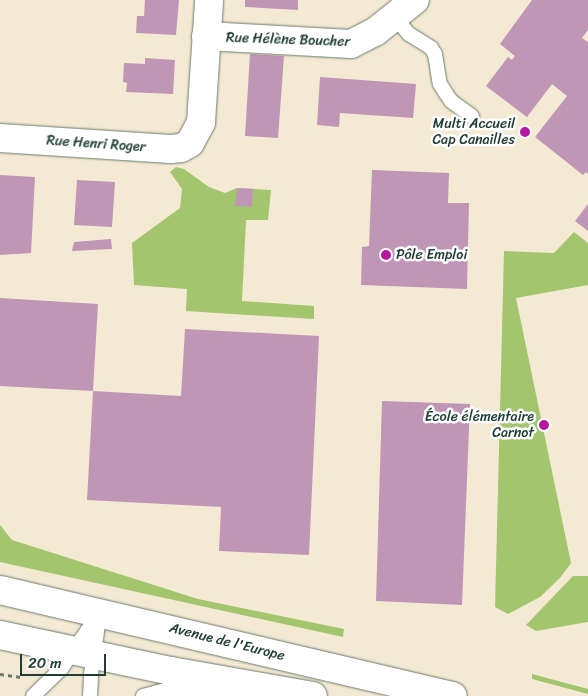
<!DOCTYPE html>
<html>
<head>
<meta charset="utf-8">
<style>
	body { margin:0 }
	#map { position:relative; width:588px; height:696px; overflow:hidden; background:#f4ead4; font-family:Sriracha,sans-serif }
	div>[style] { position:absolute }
	.green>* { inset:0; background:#a3c56e }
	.building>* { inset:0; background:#c096b6 }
	.path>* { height:3px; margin-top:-1.5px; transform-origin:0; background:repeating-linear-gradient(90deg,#6a7a6c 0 4px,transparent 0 8px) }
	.roads { filter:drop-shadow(0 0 1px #6a7a6c) drop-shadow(0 0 1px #6a7a6c) }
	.lane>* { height:14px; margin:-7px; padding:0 7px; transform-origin:7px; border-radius:7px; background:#fff }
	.street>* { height:28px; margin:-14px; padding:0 14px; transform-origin:14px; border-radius:14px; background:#fff }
	.secondary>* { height:28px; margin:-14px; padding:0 14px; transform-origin:14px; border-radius:14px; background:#fff }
	.dots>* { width:14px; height:14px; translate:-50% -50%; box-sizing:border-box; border:2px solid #fff; border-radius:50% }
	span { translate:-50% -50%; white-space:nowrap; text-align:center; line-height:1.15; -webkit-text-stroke:5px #fff; paint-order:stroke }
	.street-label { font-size:14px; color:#1f3d34 }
	.poi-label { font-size:14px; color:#1f3d34 }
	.right { translate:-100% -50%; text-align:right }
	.left { translate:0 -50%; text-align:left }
	.scale { position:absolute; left:20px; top:654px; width:86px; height:22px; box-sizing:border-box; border:2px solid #1f3d34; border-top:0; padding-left:6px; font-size:15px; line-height:18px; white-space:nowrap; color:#1f3d34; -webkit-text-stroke:4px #fff; paint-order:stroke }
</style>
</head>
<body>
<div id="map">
	<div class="green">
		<div style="clip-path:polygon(176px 167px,184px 169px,209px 187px,225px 193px,237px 188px,271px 190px,268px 220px,246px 220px,242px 301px,314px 306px,314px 319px,186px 311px,187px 289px,134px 285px,132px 243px,180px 208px,182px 189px,170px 172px)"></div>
		<div style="clip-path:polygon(574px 232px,588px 243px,588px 285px,516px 298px,571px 563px,560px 578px,540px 597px,508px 614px,495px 607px,504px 251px,554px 253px)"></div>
		<div style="clip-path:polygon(0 525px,12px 540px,198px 599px,344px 629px,343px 637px,0 562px)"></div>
		<div style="clip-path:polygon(573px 576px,588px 576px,588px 622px,536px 631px,526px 625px)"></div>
		<div style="clip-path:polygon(532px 674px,588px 689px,588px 694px,532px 679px)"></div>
	</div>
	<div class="building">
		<div style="clip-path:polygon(145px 0,179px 0,176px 35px,136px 33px,137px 16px,144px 16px)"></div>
		<div style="clip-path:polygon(245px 0,298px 0,298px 10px,245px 7px)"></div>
		<div style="clip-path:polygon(532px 0,588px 0,588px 30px,582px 38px,588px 42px,588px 174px,586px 172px,583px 175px,535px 137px,567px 96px,552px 84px,527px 117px,486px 86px,508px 57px,512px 60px,515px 56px,500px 44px)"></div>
		<div style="clip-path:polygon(250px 54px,284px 56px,278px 138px,245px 136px)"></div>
		<div style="clip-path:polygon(145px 58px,175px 60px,173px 94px,126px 92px,127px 83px,123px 82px,124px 63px,145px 64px)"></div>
		<div style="clip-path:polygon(320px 77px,416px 84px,413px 118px,340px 113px,339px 127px,317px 125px)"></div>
		<div style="clip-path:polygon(372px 170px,449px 173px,448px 203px,469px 203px,467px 289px,361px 285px,362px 247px,369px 246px)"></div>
		<div style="clip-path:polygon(0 175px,35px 177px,31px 253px,0 255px)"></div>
		<div style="clip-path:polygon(77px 180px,115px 182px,112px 227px,74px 225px)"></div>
		<div style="clip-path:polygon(237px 188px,253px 189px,252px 207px,235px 206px)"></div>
		<div style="clip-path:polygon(588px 204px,588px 231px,575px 221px)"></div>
		<div style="clip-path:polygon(111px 239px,112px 249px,72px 251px,74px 242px)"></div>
		<div style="clip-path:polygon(0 298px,98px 304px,93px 391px,181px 396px,185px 329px,319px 336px,309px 555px,219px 551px,221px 507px,87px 500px,93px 391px,0 386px)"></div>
		<div style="clip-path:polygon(382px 401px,470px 404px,462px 605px,376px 601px)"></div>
	</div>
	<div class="path">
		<div style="left:0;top:674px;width:21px;rotate:8deg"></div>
	</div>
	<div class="roads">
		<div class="lane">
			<div style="left:395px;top:17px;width:22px;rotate:51deg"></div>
			<div style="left:409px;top:34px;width:26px;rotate:32deg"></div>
			<div style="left:431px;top:48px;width:7px;rotate:56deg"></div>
			<div style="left:435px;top:54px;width:30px;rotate:81deg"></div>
			<div style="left:440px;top:84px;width:9px;rotate:58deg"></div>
			<div style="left:445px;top:92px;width:11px;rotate:56deg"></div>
			<div style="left:451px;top:101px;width:26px;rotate:36deg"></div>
			<div style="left:33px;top:696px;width:39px;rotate:-44deg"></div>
			<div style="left:61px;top:669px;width:69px;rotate:-55.6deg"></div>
			<div style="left:90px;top:696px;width:22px;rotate:-87deg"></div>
			<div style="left:91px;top:674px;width:57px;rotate:-81.9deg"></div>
			<div style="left:143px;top:696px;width:23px;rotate:-15deg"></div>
			<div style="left:165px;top:690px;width:61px;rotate:1.9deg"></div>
		</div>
		<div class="street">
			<div style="left:206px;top:36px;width:145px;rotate:3.2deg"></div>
			<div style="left:351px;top:44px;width:27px;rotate:-27deg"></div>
			<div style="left:375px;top:32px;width:51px;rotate:-38.7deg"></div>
			<div style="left:0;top:138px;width:171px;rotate:3.7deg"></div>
			<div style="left:171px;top:149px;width:10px;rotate:-6deg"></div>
			<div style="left:181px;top:148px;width:10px;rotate:-29deg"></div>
			<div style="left:190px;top:143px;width:24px;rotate:-62deg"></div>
			<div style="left:201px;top:122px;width:122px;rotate:-86.2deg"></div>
		</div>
		<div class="secondary">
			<div style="left:0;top:590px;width:465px;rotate:13.2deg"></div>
			<div style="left:0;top:635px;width:175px;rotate:11.9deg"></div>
			<div style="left:171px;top:671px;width:144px;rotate:10deg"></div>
		</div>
	</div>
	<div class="dots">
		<div style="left:525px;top:132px;background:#b5179e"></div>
		<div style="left:386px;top:255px;background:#b5179e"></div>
		<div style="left:544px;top:425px;background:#b5179e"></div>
	</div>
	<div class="street-label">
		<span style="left:288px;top:40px;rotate:2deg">Rue Hélène Boucher</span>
		<span style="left:96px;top:144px;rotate:4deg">Rue Henri Roger</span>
		<span style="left:227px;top:642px;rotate:14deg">Avenue de l'Europe</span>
	</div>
	<div class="poi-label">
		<span class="right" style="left:515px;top:132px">Multi Accueil<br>Cap Canailles</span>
		<span class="left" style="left:396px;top:255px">Pôle Emploi</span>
		<span class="right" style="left:534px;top:425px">École élémentaire<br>Carnot</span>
	</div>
	<div class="scale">20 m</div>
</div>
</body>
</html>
